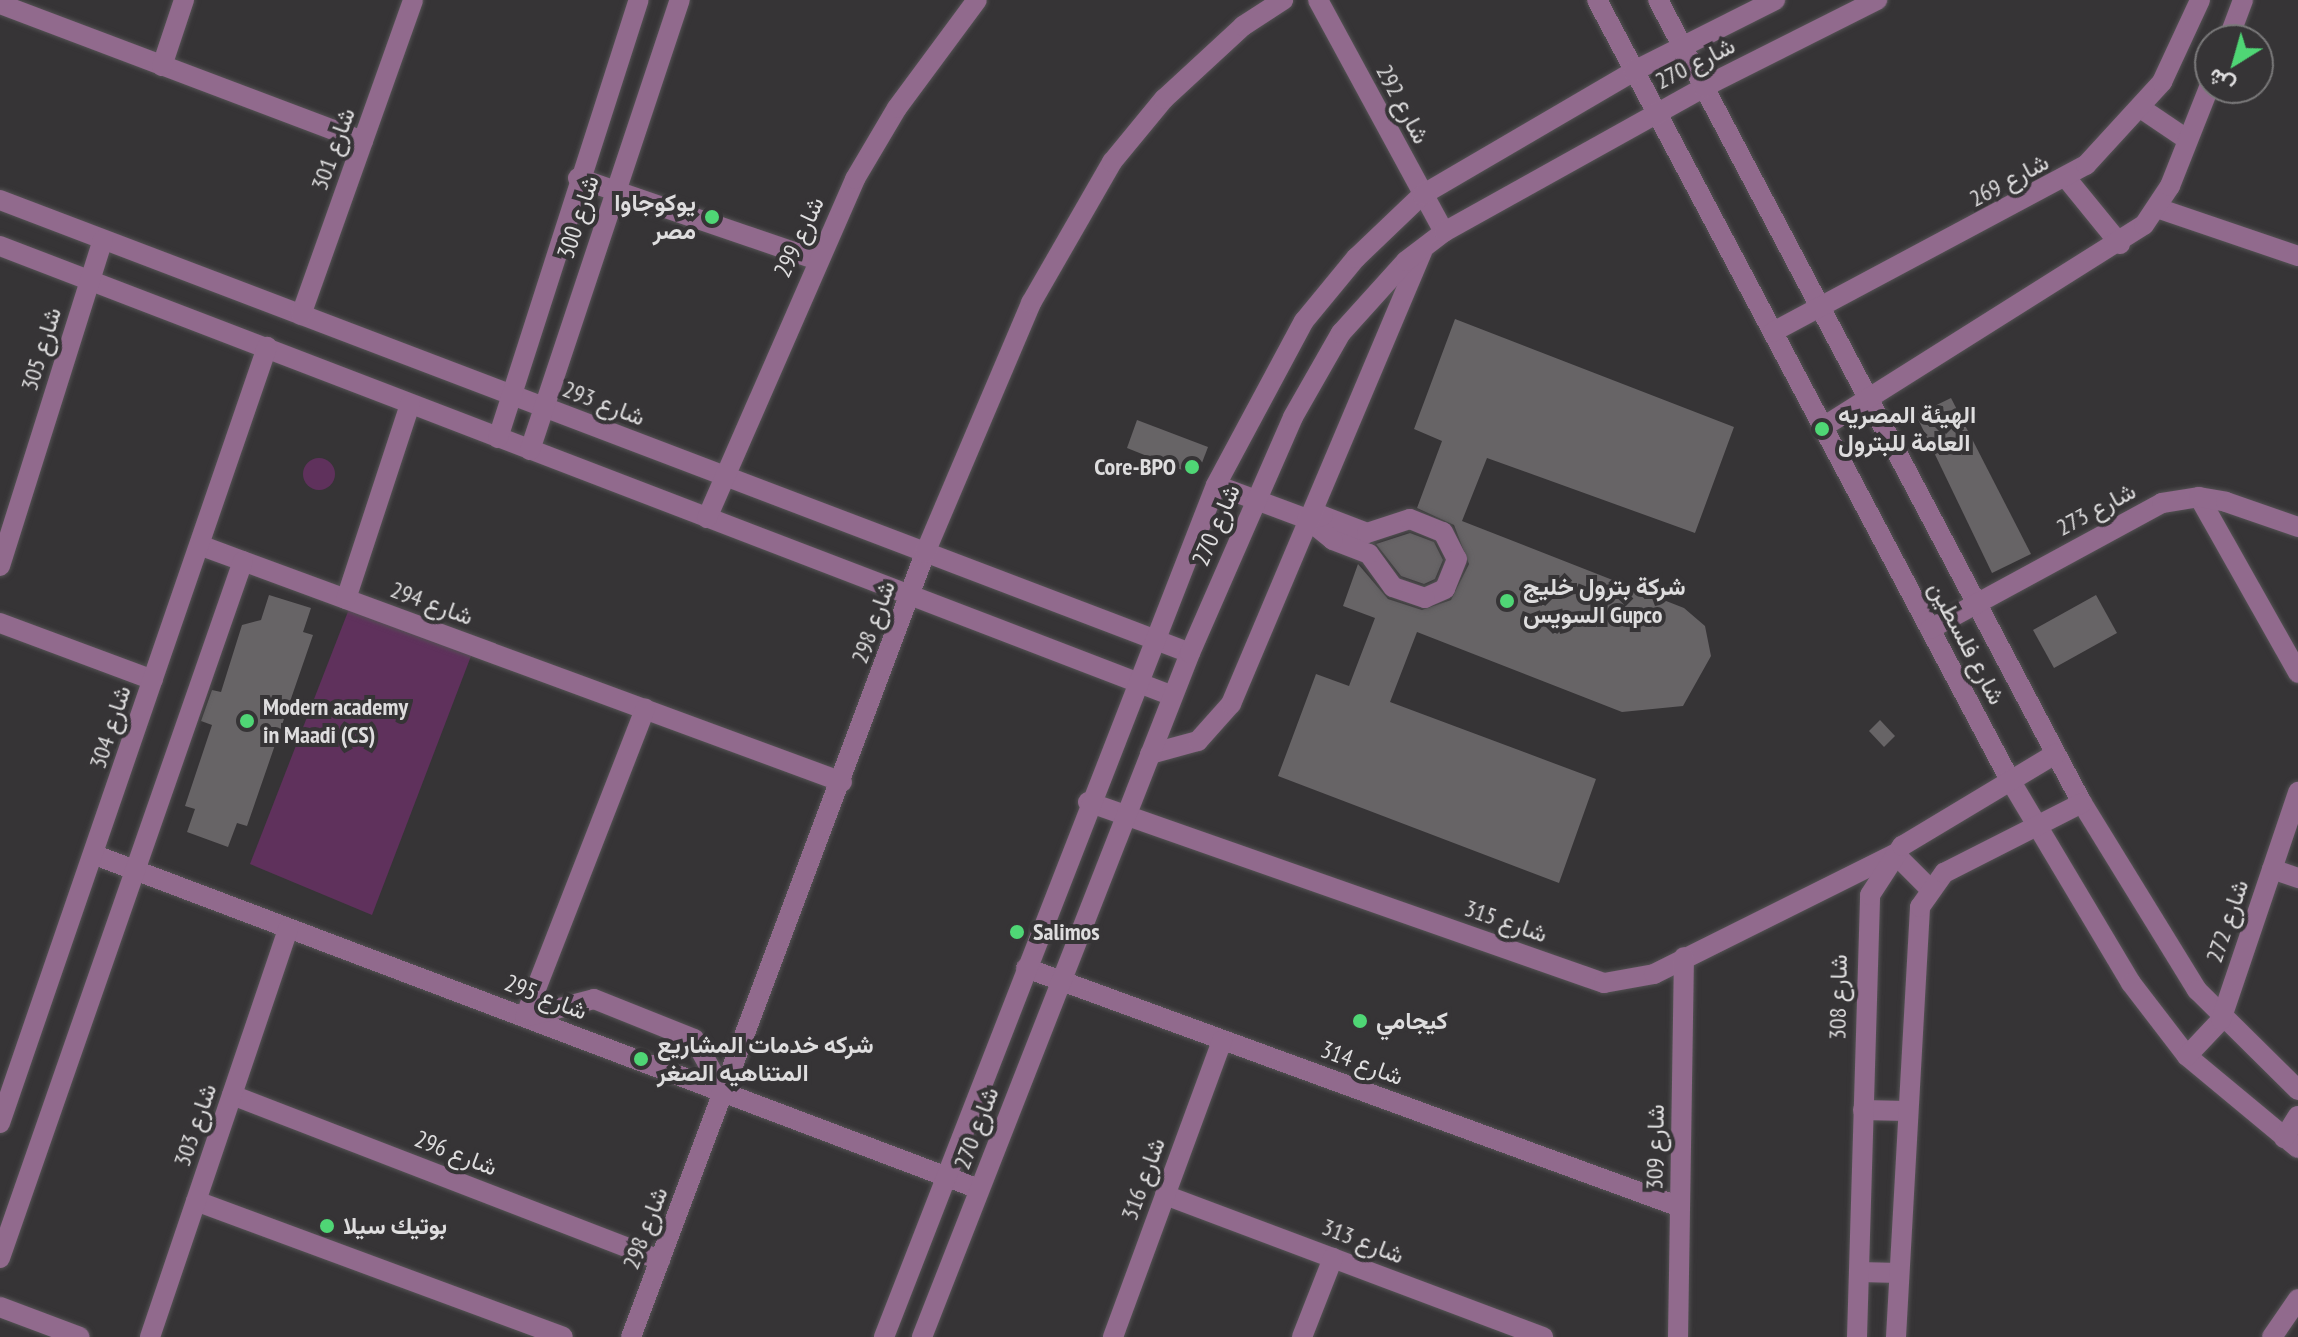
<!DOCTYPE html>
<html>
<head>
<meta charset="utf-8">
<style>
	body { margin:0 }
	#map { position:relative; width:2298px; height:1337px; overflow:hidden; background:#363436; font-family:"PT Sans Narrow",Vazirmatn,sans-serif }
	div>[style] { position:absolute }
	.green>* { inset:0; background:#5f315c }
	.round { border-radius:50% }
	.building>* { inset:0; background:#676466 }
	.roads { filter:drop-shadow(0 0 2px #545254) drop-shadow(0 0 2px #545254) }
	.minor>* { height:20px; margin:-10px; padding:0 10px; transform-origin:10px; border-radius:10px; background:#916a8d }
	.dots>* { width:22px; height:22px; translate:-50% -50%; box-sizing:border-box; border:4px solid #363436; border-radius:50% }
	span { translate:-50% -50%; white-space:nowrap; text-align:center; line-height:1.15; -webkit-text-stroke:8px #363436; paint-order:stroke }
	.street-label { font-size:24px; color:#deddde }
	.poi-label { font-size:24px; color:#deddde; font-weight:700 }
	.right { translate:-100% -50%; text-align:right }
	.left { translate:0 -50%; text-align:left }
	.north { position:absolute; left:2194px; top:24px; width:80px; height:80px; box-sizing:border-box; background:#363436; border:2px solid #797879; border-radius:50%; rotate:217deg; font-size:22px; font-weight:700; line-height:32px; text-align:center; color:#deddde }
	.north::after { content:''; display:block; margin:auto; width:28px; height:36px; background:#4fd675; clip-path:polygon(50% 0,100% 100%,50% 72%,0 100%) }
</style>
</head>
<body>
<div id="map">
	<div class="green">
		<div class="round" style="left:303px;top:458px;width:32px;height:32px"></div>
		<div style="clip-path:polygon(349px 609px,471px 656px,372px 915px,250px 864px)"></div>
	</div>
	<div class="building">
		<div style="clip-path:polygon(1455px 319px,1734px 427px,1695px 533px,1487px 458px,1462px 521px,1684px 608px,1705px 626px,1711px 656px,1683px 706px,1622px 712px,1417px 632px,1390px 702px,1596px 779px,1559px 883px,1278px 776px,1316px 674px,1349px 686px,1375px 618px,1343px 606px,1358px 564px,1388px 599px,1422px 610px,1451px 600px,1469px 564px,1454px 525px,1417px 508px,1442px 441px,1414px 429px)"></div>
		<div style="clip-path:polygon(1951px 398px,2031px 554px,1992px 573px,1916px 415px)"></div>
		<div style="clip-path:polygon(1137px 420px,1208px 447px,1197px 476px,1127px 448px)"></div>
		<div style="clip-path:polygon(1410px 533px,1434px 542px,1443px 560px,1435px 579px,1424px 584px,1401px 576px,1376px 544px)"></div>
		<div style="clip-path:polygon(269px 595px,311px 608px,303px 632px,313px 635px,247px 826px,237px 823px,228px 847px,187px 832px,195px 809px,185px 806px,212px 725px,201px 721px,212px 690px,221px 692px,242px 625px,261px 620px)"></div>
		<div style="clip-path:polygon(2096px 595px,2117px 633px,2054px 668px,2033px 630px)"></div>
		<div style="clip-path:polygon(1880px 720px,1895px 736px,1884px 747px,1869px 731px)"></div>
	</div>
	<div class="roads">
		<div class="minor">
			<div style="left:1318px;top:0;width:264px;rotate:61.5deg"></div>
			<div style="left:1597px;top:0;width:883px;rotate:62.1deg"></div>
			<div style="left:2010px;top:780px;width:236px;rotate:59.2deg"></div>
			<div style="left:2131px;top:983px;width:92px;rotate:52.5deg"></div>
			<div style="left:2187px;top:1056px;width:144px;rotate:39.7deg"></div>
			<div style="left:1658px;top:0;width:908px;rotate:62.17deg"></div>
			<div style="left:2082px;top:803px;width:220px;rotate:58.4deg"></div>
			<div style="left:2197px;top:990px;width:142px;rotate:44.7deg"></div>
			<div style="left:0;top:4px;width:388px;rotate:20.7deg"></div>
			<div style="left:2228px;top:40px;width:43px;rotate:-69.4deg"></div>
			<div style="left:162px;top:66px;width:70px;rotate:-71.6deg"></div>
			<div style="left:2142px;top:109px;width:55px;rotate:34deg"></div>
			<div style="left:578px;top:178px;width:250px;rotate:18.9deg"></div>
			<div style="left:2067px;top:179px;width:84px;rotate:50.8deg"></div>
			<div style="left:0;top:200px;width:1273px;rotate:20.84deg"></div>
			<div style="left:2157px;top:208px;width:149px;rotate:18.8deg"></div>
			<div style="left:0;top:246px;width:1256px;rotate:20.99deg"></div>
			<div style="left:301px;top:315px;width:334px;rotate:-70.4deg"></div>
			<div style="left:1773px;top:332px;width:355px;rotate:-28.1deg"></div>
			<div style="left:2086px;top:165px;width:113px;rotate:-47.5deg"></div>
			<div style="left:2162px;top:82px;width:90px;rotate:-65.1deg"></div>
			<div style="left:1823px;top:427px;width:379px;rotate:-32.2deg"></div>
			<div style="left:2144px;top:225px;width:47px;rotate:-56.3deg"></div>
			<div style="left:2170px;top:186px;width:109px;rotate:-68.4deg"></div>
			<div style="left:498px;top:438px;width:460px;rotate:-72.2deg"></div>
			<div style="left:530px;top:450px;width:474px;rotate:-71.6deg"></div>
			<div style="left:1216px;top:485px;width:97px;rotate:20.5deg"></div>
			<div style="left:2199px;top:497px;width:202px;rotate:60.6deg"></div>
			<div style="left:1323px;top:516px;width:47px;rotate:21.1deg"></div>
			<div style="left:1367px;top:533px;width:45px;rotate:-18deg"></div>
			<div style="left:1410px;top:519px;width:35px;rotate:22deg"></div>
			<div style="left:1443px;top:532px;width:30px;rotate:63deg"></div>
			<div style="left:1457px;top:559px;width:32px;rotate:112deg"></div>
			<div style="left:1445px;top:589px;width:22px;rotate:156deg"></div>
			<div style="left:1425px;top:598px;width:34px;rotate:-161deg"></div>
			<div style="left:1393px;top:587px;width:41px;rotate:-126deg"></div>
			<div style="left:1369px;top:554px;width:39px;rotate:-159deg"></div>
			<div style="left:1333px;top:540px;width:33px;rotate:-141deg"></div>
			<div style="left:1307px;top:519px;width:16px;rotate:-11deg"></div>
			<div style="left:707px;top:518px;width:370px;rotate:-66.4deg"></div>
			<div style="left:855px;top:179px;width:82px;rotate:-59.4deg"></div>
			<div style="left:897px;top:108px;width:134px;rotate:-53.5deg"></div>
			<div style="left:202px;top:546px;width:682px;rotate:20.24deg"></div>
			<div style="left:0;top:566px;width:342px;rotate:-72.5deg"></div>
			<div style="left:346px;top:599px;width:205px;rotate:-71.8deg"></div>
			<div style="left:0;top:623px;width:163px;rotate:20.4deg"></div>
			<div style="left:1930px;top:629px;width:264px;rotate:-28.5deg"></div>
			<div style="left:2162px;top:503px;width:37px;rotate:-9deg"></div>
			<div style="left:2199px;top:497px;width:27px;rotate:10deg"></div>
			<div style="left:2226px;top:502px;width:76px;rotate:19.1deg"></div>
			<div style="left:1150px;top:754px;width:50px;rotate:-15.2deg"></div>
			<div style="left:1198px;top:741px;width:50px;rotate:-48.3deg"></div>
			<div style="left:1231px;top:704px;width:492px;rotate:-67.1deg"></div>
			<div style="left:1088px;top:802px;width:547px;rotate:19.33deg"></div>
			<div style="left:1604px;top:983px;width:51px;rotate:-10.2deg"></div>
			<div style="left:1654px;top:974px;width:269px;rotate:-26.5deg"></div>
			<div style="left:1895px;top:854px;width:49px;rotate:45deg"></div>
			<div style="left:95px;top:855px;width:945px;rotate:20.7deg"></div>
			<div style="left:2272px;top:869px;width:28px;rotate:19deg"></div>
			<div style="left:1026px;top:968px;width:696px;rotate:20.07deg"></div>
			<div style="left:525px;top:1017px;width:331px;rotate:-68.7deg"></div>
			<div style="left:525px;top:1017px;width:71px;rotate:-14.6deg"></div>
			<div style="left:594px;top:999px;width:108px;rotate:21.8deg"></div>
			<div style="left:694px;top:1039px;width:62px;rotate:60.9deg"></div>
			<div style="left:2187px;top:1056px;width:50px;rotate:-46.6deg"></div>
			<div style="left:2221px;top:1020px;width:241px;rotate:-71.3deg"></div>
			<div style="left:232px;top:1095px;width:459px;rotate:21.1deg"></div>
			<div style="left:1863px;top:1110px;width:43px;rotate:1.3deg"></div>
			<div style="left:0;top:1123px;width:821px;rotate:-71.01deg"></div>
			<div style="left:2284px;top:1138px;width:26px;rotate:-58deg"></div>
			<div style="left:1165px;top:1195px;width:404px;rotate:20.6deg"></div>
			<div style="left:196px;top:1201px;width:391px;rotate:20.3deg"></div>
			<div style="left:0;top:1258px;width:738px;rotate:-70.78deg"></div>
			<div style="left:1859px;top:1272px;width:40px;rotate:1.4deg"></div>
			<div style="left:0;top:1307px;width:85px;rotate:20.6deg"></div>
			<div style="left:150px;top:1337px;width:431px;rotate:-71.3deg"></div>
			<div style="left:631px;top:1337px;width:837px;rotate:-69.44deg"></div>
			<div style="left:925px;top:553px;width:272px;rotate:-67deg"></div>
			<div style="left:1031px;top:303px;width:163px;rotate:-60.1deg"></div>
			<div style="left:1112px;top:162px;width:82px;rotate:-50.5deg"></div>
			<div style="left:1164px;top:99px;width:108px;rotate:-42.7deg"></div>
			<div style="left:1243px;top:26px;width:48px;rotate:-33deg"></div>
			<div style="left:884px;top:1337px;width:914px;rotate:-68.71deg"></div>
			<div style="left:1216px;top:485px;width:186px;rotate:-61.8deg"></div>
			<div style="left:1304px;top:321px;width:82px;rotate:-50.5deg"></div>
			<div style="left:1356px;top:258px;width:91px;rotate:-43.7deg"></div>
			<div style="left:1422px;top:195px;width:246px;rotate:-30.3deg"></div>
			<div style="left:1634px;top:71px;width:158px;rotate:-26.7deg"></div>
			<div style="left:922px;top:1337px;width:735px;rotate:-68.6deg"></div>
			<div style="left:1190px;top:653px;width:257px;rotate:-66.4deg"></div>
			<div style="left:1293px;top:417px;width:97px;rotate:-60.3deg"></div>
			<div style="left:1341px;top:333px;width:97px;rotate:-47.9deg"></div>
			<div style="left:1406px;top:261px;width:48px;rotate:-37.3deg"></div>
			<div style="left:1444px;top:232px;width:298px;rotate:-29.1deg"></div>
			<div style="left:1704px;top:87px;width:194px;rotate:-26.7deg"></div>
			<div style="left:1113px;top:1337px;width:316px;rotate:-69.8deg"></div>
			<div style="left:1302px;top:1337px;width:85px;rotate:-68.6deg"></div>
			<div style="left:1678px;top:1337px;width:380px;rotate:-89.1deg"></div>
			<div style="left:1857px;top:1337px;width:442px;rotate:-88.3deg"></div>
			<div style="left:1870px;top:895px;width:59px;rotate:-56.9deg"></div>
			<div style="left:1902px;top:846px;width:179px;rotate:-31deg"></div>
			<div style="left:1896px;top:1337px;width:431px;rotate:-86.8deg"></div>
			<div style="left:1920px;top:907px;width:42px;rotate:-54.8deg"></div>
			<div style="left:1944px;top:873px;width:155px;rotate:-26.9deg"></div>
			<div style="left:2272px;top:1337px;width:46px;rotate:-55.6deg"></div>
		</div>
	</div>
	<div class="dots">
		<div style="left:712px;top:217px;background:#4fd675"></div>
		<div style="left:1822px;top:429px;background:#4fd675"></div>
		<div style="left:1192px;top:467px;background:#4fd675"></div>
		<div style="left:1507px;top:601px;background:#4fd675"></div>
		<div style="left:247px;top:721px;background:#4fd675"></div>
		<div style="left:1017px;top:932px;background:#4fd675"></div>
		<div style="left:1360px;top:1021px;background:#4fd675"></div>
		<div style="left:641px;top:1059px;background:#4fd675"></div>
		<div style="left:327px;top:1226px;background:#4fd675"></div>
	</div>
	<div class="street-label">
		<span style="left:1695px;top:63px;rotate:-27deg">شارع 270</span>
		<span style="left:1403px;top:104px;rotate:62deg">شارع 292</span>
		<span style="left:333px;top:149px;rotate:-70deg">شارع 301</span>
		<span style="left:2009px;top:180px;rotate:-28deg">شارع 269</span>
		<span style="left:578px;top:217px;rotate:-72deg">شارع 300</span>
		<span style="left:799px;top:237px;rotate:-65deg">شارع 299</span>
		<span style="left:41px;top:349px;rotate:-73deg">شارع 305</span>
		<span style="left:604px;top:403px;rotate:21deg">شارع 293</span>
		<span style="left:2096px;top:509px;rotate:-28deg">شارع 273</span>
		<span style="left:1216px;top:525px;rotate:-67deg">شارع 270</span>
		<span style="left:432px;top:603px;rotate:20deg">شارع 294</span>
		<span style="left:873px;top:622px;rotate:-70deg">شارع 298</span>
		<span style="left:1967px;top:643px;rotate:62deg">شارع فلسطين</span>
		<span style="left:110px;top:727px;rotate:-72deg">شارع 304</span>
		<span style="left:1506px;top:921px;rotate:19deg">شارع 315</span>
		<span style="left:2227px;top:921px;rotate:-71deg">شارع 272</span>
		<span style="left:546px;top:997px;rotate:21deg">شارع 295</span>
		<span style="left:1838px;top:997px;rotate:-89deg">شارع 308</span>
		<span style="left:1362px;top:1063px;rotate:20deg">شارع 314</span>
		<span style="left:195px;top:1125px;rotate:-71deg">شارع 303</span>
		<span style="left:976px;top:1128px;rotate:-69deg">شارع 270</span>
		<span style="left:1655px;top:1147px;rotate:-89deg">شارع 309</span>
		<span style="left:456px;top:1153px;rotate:21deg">شارع 296</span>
		<span style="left:1143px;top:1179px;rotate:-70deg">شارع 316</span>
		<span style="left:645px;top:1228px;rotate:-69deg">شارع 298</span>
		<span style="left:1363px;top:1241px;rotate:21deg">شارع 313</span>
	</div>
	<div class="poi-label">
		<span class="right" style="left:696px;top:217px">يوكوجاوا<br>مصر</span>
		<span class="left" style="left:1838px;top:429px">الهيئة المصريه<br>العامة للبترول</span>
		<span class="right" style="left:1176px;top:467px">Core-BPO</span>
		<span class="left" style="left:1523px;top:601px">شركة بترول خليج<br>السويس Gupco</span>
		<span class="left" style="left:263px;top:721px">Modern academy<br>in Maadi (CS)</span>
		<span class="left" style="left:1033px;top:932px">Salimos</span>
		<span class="left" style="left:1376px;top:1021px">كيجامي</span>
		<span class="left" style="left:657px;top:1059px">شركه خدمات المشاريع<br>المتناهيه الصغر</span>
		<span class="left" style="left:343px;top:1226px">بوتيك سيلا</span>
	</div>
	<div class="north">ش</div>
</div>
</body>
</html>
